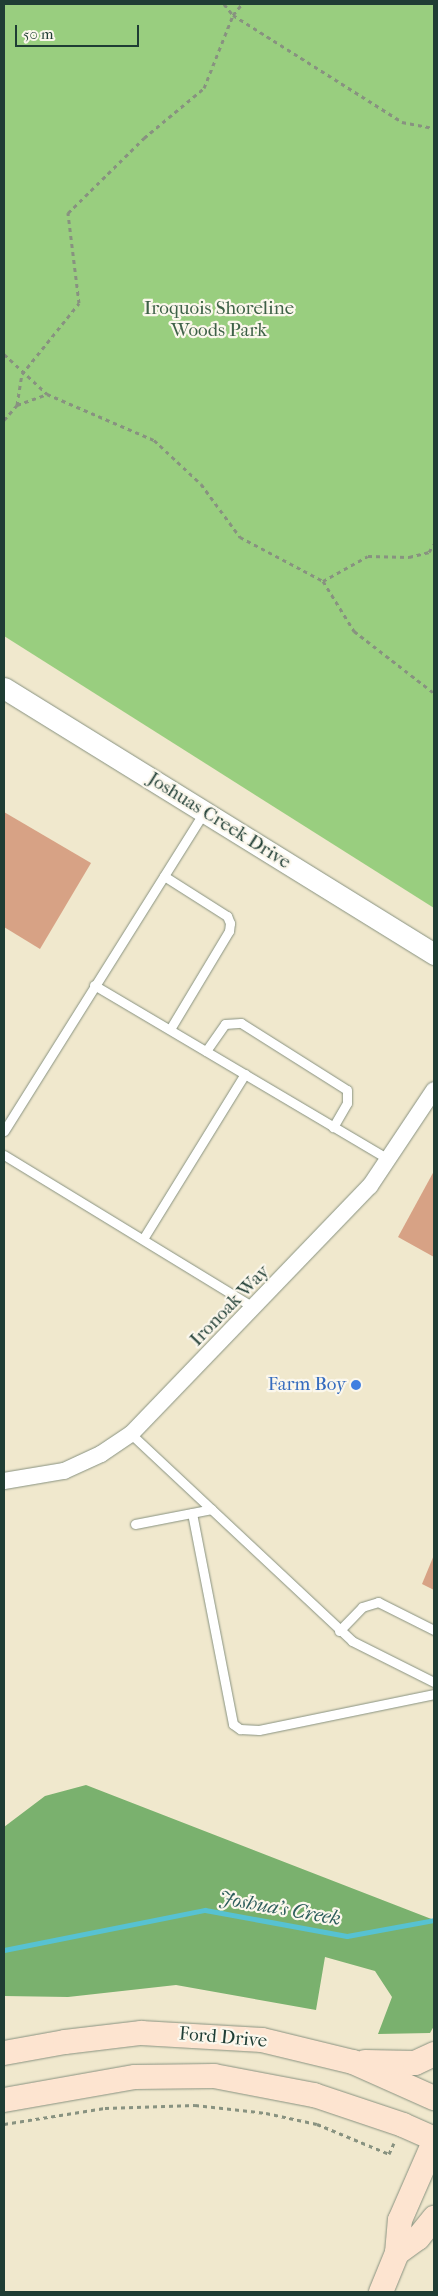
<!DOCTYPE html>
<html>
<head>
<meta charset="utf-8">
<style>
	body { margin:0 }
	#map { position:relative; width:438px; height:2296px; overflow:hidden; background:#f0e8cd; font-family:"IM FELL French Canon",serif }
	div>[style] { position:absolute }
	.green>* { inset:0; background:#99ce7f }
	.forest>* { inset:0; background:#7ab16e }
	.stream>* { height:5px; margin:-2.5px; padding:0 2.5px; transform-origin:2.5px; border-radius:2.5px; background:#57c2d2 }
	.building>* { inset:0; background:#d7a285 }
	.path>* { height:3px; margin-top:-1.5px; transform-origin:0; background:repeating-linear-gradient(90deg,#889280 0 4px,transparent 0 8px) }
	.roads { filter:drop-shadow(0 0 1px #889280) drop-shadow(0 0 1px #889280) }
	.service>* { height:9px; margin:-4.5px; padding:0 4.5px; transform-origin:4.5px; border-radius:4.5px; background:#fff }
	.minor>* { height:16px; margin:-8px; padding:0 8px; transform-origin:8px; border-radius:8px; background:#fff }
	.tertiary>* { height:21px; margin:-10.5px; padding:0 10.5px; transform-origin:10.5px; border-radius:10.5px; background:#fff }
	.secondary>* { height:24px; margin:-12px; padding:0 12px; transform-origin:12px; border-radius:12px; background:#fde4d0 }
	.dots>* { width:14px; height:14px; translate:-50% -50%; box-sizing:border-box; border:2px solid #fbf7ec; border-radius:50% }
	span { translate:-50% -50%; white-space:nowrap; text-align:center; line-height:1.15; -webkit-text-stroke:4.5px #fbf7ec; paint-order:stroke }
	.park-label { font-size:19px; color:#3e6147 }
	.street-label { font-size:19px; color:#1f3d34 }
	.shop-label { font-size:19px; color:#366cbe }
	.right { translate:-100% -50%; text-align:right }
	.water-label { font-size:20px; color:#2d5e5c; font-style:italic }
	.frame { position:absolute; inset:0; border:5px solid #1f3d34; pointer-events:none }
	.scale { position:absolute; left:15px; top:25px; width:124px; height:22px; box-sizing:border-box; border:2px solid #1f3d34; border-top:0; padding-left:6px; font-size:15px; line-height:18px; white-space:nowrap; color:#1f3d34; -webkit-text-stroke:4px #fbf7ec; paint-order:stroke }
</style>
</head>
<body>
<div id="map">
	<div class="green">
		<div style="clip-path:polygon(4px 4px,434px 4px,434px 908px,4px 636px)"></div>
	</div>
	<div class="forest">
		<div style="clip-path:polygon(86px 1785px,434px 1920px,434px 2026px,430px 2033px,378px 2034px,392px 1997px,375px 1971px,325px 1957px,316px 2010px,176px 1985px,68px 1997px,4px 1996px,4px 1827px,45px 1796px)"></div>
	</div>
	<div class="stream">
		<div style="left:4px;top:1950px;width:205px;rotate:-11.3deg"></div>
		<div style="left:205px;top:1910px;width:144px;rotate:10.4deg"></div>
		<div style="left:347px;top:1936px;width:88px;rotate:-10.4deg"></div>
	</div>
	<div class="building">
		<div style="clip-path:polygon(4px 812px,91px 863px,40px 949px,4px 927px)"></div>
		<div style="clip-path:polygon(434px 1171px,434px 1257px,398px 1237px)"></div>
		<div style="clip-path:polygon(434px 1555px,434px 1590px,422px 1584px)"></div>
	</div>
	<div class="path">
		<div style="left:224px;top:4px;width:14px;rotate:51deg"></div>
		<div style="left:233px;top:15px;width:200px;rotate:32.3deg"></div>
		<div style="left:402px;top:122px;width:33px;rotate:11deg"></div>
		<div style="left:4px;top:354px;width:59px;rotate:42.9deg"></div>
		<div style="left:17px;top:405px;width:32px;rotate:-20deg"></div>
		<div style="left:47px;top:394px;width:116px;rotate:23.3deg"></div>
		<div style="left:154px;top:440px;width:64px;rotate:43.1deg"></div>
		<div style="left:201px;top:484px;width:66px;rotate:53.7deg"></div>
		<div style="left:240px;top:537px;width:94px;rotate:27.9deg"></div>
		<div style="left:323px;top:581px;width:59px;rotate:58.2deg"></div>
		<div style="left:354px;top:631px;width:101px;rotate:37.8deg"></div>
		<div style="left:4px;top:420px;width:20px;rotate:-49deg"></div>
		<div style="left:17px;top:405px;width:31px;rotate:-81deg"></div>
		<div style="left:22px;top:374px;width:91px;rotate:-51.2deg"></div>
		<div style="left:79px;top:303px;width:91px;rotate:-97deg"></div>
		<div style="left:68px;top:213px;width:107px;rotate:-44.6deg"></div>
		<div style="left:144px;top:138px;width:78px;rotate:-39.8deg"></div>
		<div style="left:204px;top:88px;width:79px;rotate:-68.3deg"></div>
		<div style="left:233px;top:15px;width:14px;rotate:-51deg"></div>
		<div style="left:323px;top:581px;width:51px;rotate:-29.1deg"></div>
		<div style="left:368px;top:556px;width:41px;rotate:1.4deg"></div>
		<div style="left:409px;top:557px;width:21px;rotate:-14deg"></div>
		<div style="left:429px;top:552px;width:9px;rotate:-58deg"></div>
		<div style="left:4px;top:2124px;width:102px;rotate:-9deg"></div>
		<div style="left:105px;top:2108px;width:90px;rotate:-1.9deg"></div>
		<div style="left:195px;top:2105px;width:71px;rotate:6.4deg"></div>
		<div style="left:266px;top:2113px;width:52px;rotate:12.2deg"></div>
		<div style="left:317px;top:2124px;width:78px;rotate:22.6deg"></div>
		<div style="left:389px;top:2154px;width:12px;rotate:-66deg"></div>
	</div>
	<div class="roads">
		<div class="service">
			<div style="left:164px;top:876px;width:75px;rotate:32.4deg"></div>
			<div style="left:227px;top:916px;width:8px;rotate:67deg"></div>
			<div style="left:230px;top:923px;width:8px;rotate:97deg"></div>
			<div style="left:229px;top:931px;width:114px;rotate:121deg"></div>
			<div style="left:94px;top:985px;width:342px;rotate:30.6deg"></div>
			<div style="left:206px;top:1051px;width:33px;rotate:-55deg"></div>
			<div style="left:225px;top:1024px;width:16px;rotate:-4deg"></div>
			<div style="left:241px;top:1023px;width:125px;rotate:32.3deg"></div>
			<div style="left:347px;top:1090px;width:13px;rotate:90deg"></div>
			<div style="left:347px;top:1103px;width:28px;rotate:120deg"></div>
			<div style="left:4px;top:1131px;width:377px;rotate:-57.9deg"></div>
			<div style="left:4px;top:1155px;width:294px;rotate:31.4deg"></div>
			<div style="left:143px;top:1239px;width:194px;rotate:-58.3deg"></div>
			<div style="left:131px;top:1434px;width:303px;rotate:43.1deg"></div>
			<div style="left:352px;top:1641px;width:92px;rotate:26.6deg"></div>
			<div style="left:192px;top:1513px;width:215px;rotate:79deg"></div>
			<div style="left:233px;top:1724px;width:9px;rotate:36deg"></div>
			<div style="left:240px;top:1729px;width:19px;rotate:3deg"></div>
			<div style="left:259px;top:1730px;width:179px;rotate:-11.6deg"></div>
			<div style="left:135px;top:1524px;width:78px;rotate:-11deg"></div>
			<div style="left:339px;top:1631px;width:33px;rotate:-46deg"></div>
			<div style="left:362px;top:1607px;width:17px;rotate:-17deg"></div>
			<div style="left:378px;top:1602px;width:63px;rotate:26.6deg"></div>
		</div>
		<div class="minor">
			<div style="left:4px;top:1481px;width:61px;rotate:-9.5deg"></div>
			<div style="left:64px;top:1471px;width:41px;rotate:-24.7deg"></div>
			<div style="left:101px;top:1454px;width:36px;rotate:-34deg"></div>
			<div style="left:131px;top:1434px;width:344px;rotate:-46.1deg"></div>
			<div style="left:370px;top:1186px;width:115px;rotate:-56.3deg"></div>
		</div>
		<div class="tertiary">
			<div style="left:4px;top:688px;width:506px;rotate:31.74deg"></div>
		</div>
		<div class="secondary">
			<div style="left:4px;top:2053px;width:62px;rotate:-10.2deg"></div>
			<div style="left:65px;top:2042px;width:77px;rotate:-6.8deg"></div>
			<div style="left:141px;top:2033px;width:121px;rotate:3.3deg"></div>
			<div style="left:262px;top:2040px;width:94px;rotate:13.6deg"></div>
			<div style="left:353px;top:2062px;width:89px;rotate:24deg"></div>
			<div style="left:365px;top:2062px;width:50px;rotate:1.1deg"></div>
			<div style="left:415px;top:2063px;width:21px;rotate:-25deg"></div>
			<div style="left:4px;top:2100px;width:133px;rotate:-10deg"></div>
			<div style="left:135px;top:2077px;width:79px;rotate:-0.7deg"></div>
			<div style="left:214px;top:2076px;width:102px;rotate:10.8deg"></div>
			<div style="left:314px;top:2095px;width:94px;rotate:18.6deg"></div>
			<div style="left:403px;top:2125px;width:34px;rotate:24deg"></div>
			<div style="left:397px;top:2253px;width:26px;rotate:-36deg"></div>
			<div style="left:418px;top:2238px;width:26px;rotate:-51deg"></div>
			<div style="left:381px;top:2292px;width:42px;rotate:-67.7deg"></div>
			<div style="left:397px;top:2253px;width:33px;rotate:-85deg"></div>
			<div style="left:400px;top:2220px;width:85px;rotate:-66.4deg"></div>
		</div>
	</div>
	<div class="dots">
		<div style="left:356px;top:1385px;background:#3f7fe0"></div>
	</div>
	<div class="park-label">
		<span style="left:219px;top:320px">Iroquois Shoreline<br>Woods Park</span>
	</div>
	<div class="street-label">
		<span style="left:219px;top:821px;rotate:32deg">Joshuas Creek Drive</span>
		<span style="left:230px;top:1306px;rotate:-46deg">Ironoak Way</span>
		<span style="left:223px;top:2038px;rotate:5deg">Ford Drive</span>
	</div>
	<div class="shop-label">
		<span class="right" style="left:346px;top:1385px">Farm Boy</span>
	</div>
	<div class="water-label">
		<span style="left:280px;top:1908px;rotate:10deg">Joshua's Creek</span>
	</div>
	<div class="frame"></div>
	<div class="scale">50 m</div>
</div>
</body>
</html>
